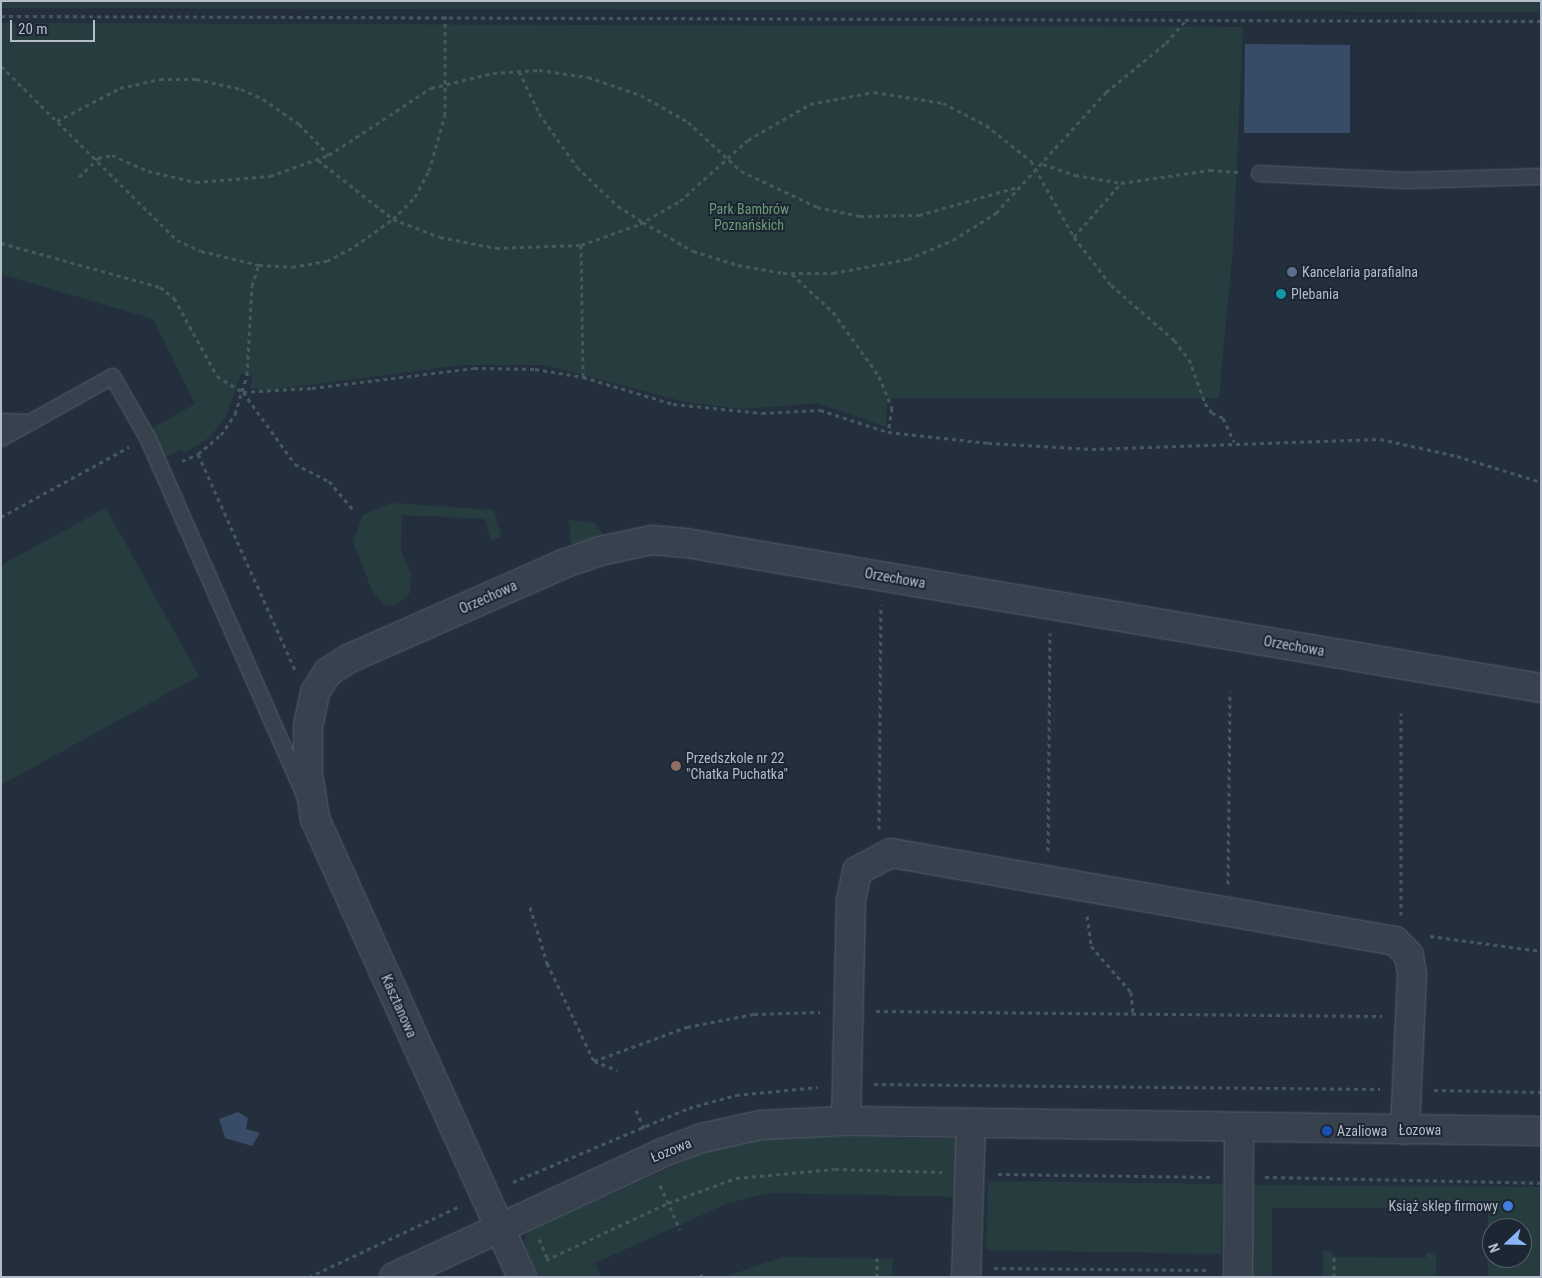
<!DOCTYPE html>
<html>
<head>
<meta charset="utf-8">
<style>
	body { margin:0 }
	#map { position:relative; width:1542px; height:1278px; overflow:hidden; background:#242f3e; font-family:"Roboto Condensed",sans-serif }
	div>[style] { position:absolute }
	.green>* { inset:0; background:#263c3f }
	.water>* { inset:0; background:#394c67 }
	.path>* { height:3px; margin-top:-1.5px; transform-origin:0; background:repeating-linear-gradient(90deg,#44595c 0 4px,transparent 0 8px) }
	.roads { filter:drop-shadow(0 0 1px #565f6c) drop-shadow(0 0 1px #565f6c) }
	.service>* { height:15px; margin:-7.5px; padding:0 7.5px; transform-origin:7.5px; border-radius:7.5px; background:#38414e }
	.minor>* { height:28px; margin:-14px; padding:0 14px; transform-origin:14px; border-radius:14px; background:#38414e }
	.dots>* { width:14px; height:14px; translate:-50% -50%; box-sizing:border-box; border:2px solid #1d2633; border-radius:50% }
	span { translate:-50% -50%; white-space:nowrap; text-align:center; line-height:1.15; -webkit-text-stroke:4px #1d2633; paint-order:stroke }
	.park-label { font-size:14px; color:#6b9a76 }
	.poi-label { font-size:14px; color:#b4bcc9 }
	.left { translate:0 -50%; text-align:left }
	.right { translate:-100% -50%; text-align:right }
	.street-label { font-size:14px; color:#b4bcc9 }
	.frame { position:absolute; inset:0; border:2px solid #b4bcc9; pointer-events:none }
	.north { position:absolute; left:1482px; top:1218px; width:50px; height:50px; box-sizing:border-box; background:#1d2633; border:1px solid #59626f; border-radius:50%; rotate:249deg; font-size:14px; font-weight:700; line-height:20px; text-align:center; color:#b4bcc9 }
	.north::after { content:''; display:block; margin:auto; width:18px; height:22px; background:#8ab4f8; clip-path:polygon(50% 0,100% 100%,50% 72%,0 100%) }
	.scale { position:absolute; left:10px; top:20px; width:85px; height:22px; box-sizing:border-box; border:2px solid #b4bcc9; border-top:0; padding-left:6px; font-size:15px; line-height:18px; white-space:nowrap; color:#b4bcc9; -webkit-text-stroke:4px #1d2633; paint-order:stroke }
</style>
</head>
<body>
<div id="map">
	<div class="green">
		<div style="clip-path:polygon(1px 1px,1541px 1px,1541px 12px,1px 8px)"></div>
		<div style="clip-path:polygon(1px 23px,1243px 27px,1233px 247px,1219px 398px,894px 398px,887px 401px,886px 427px,818px 403px,742px 409px,685px 402px,545px 365px,462px 365px,270px 390px,250px 388px,252px 376px,241px 374px,227px 414px,211px 436px,185px 453px,180px 450px,164px 458px,151px 429px,195px 404px,153px 319px,1px 274px)"></div>
		<div style="clip-path:polygon(392px 503px,494px 510px,501px 537px,491px 540px,485px 519px,402px 515px,401px 551px,411px 574px,410px 593px,395px 606px,385px 605px,373px 593px,353px 542px,363px 515px)"></div>
		<div style="clip-path:polygon(106px 508px,199px 676px,1px 785px,1px 565px)"></div>
		<div style="clip-path:polygon(568px 520px,595px 523px,606px 537px,572px 548px)"></div>
		<div style="clip-path:polygon(810px 1136px,958px 1139px,956px 1197px,769px 1193px,726px 1204px,595px 1263px,601px 1277px,539px 1277px,524px 1243px,527px 1232px,708px 1151px,742px 1141px)"></div>
		<div style="clip-path:polygon(988px 1181px,1223px 1184px,1221px 1254px,986px 1250px)"></div>
		<div style="clip-path:polygon(evenodd,1252px 1185px,1540px 1187px,1540px 1277px,1488px 1277px,1488px 1208px,1272px 1208px,1272px 1277px,1251px 1277px,1252px 1185px,1492px 1228px,1522px 1228px,1522px 1258px,1492px 1258px,1492px 1228px)"></div>
		<div style="clip-path:polygon(1323px 1251px,1331px 1251px,1334px 1257px,1426px 1258px,1426px 1253px,1436px 1253px,1436px 1277px,1323px 1277px)"></div>
		<div style="clip-path:polygon(783px 1257px,893px 1259px,892px 1277px,724px 1277px)"></div>
	</div>
	<div class="water">
		<div style="clip-path:polygon(1245px 44px,1350px 45px,1350px 133px,1244px 133px)"></div>
		<div style="clip-path:polygon(238px 1112px,248px 1118px,246px 1129px,260px 1133px,252px 1146px,225px 1138px,219px 1119px)"></div>
	</div>
	<div class="path">
		<div style="left:1px;top:16px;width:1540px;rotate:0.19deg"></div>
		<div style="left:1px;top:66px;width:247px;rotate:44.7deg"></div>
		<div style="left:177px;top:240px;width:26px;rotate:25deg"></div>
		<div style="left:201px;top:251px;width:60px;rotate:13.6deg"></div>
		<div style="left:259px;top:265px;width:33px;rotate:3deg"></div>
		<div style="left:292px;top:267px;width:36px;rotate:-10deg"></div>
		<div style="left:327px;top:261px;width:32px;rotate:-28deg"></div>
		<div style="left:355px;top:246px;width:47px;rotate:-35.4deg"></div>
		<div style="left:393px;top:219px;width:31px;rotate:-45deg"></div>
		<div style="left:415px;top:197px;width:30px;rotate:-62deg"></div>
		<div style="left:429px;top:171px;width:58px;rotate:-74.1deg"></div>
		<div style="left:445px;top:115px;width:100px;rotate:-90deg"></div>
		<div style="left:519px;top:71px;width:47px;rotate:64.5deg"></div>
		<div style="left:539px;top:113px;width:66px;rotate:54.9deg"></div>
		<div style="left:577px;top:167px;width:57px;rotate:43.6deg"></div>
		<div style="left:618px;top:206px;width:30px;rotate:33deg"></div>
		<div style="left:643px;top:222px;width:58px;rotate:30.1deg"></div>
		<div style="left:693px;top:251px;width:47px;rotate:17.3deg"></div>
		<div style="left:738px;top:265px;width:46px;rotate:10.1deg"></div>
		<div style="left:783px;top:273px;width:50px"></div>
		<div style="left:833px;top:273px;width:76px;rotate:-10.6deg"></div>
		<div style="left:908px;top:259px;width:49px;rotate:-22.9deg"></div>
		<div style="left:953px;top:240px;width:51px;rotate:-32.1deg"></div>
		<div style="left:996px;top:213px;width:164px;rotate:-47.7deg"></div>
		<div style="left:1106px;top:92px;width:77px;rotate:-39.2deg"></div>
		<div style="left:1166px;top:43px;width:29px;rotate:-49deg"></div>
		<div style="left:57px;top:121px;width:71px;rotate:-27.6deg"></div>
		<div style="left:120px;top:88px;width:41px;rotate:-12.7deg"></div>
		<div style="left:160px;top:79px;width:36px"></div>
		<div style="left:196px;top:79px;width:46px;rotate:12.5deg"></div>
		<div style="left:241px;top:89px;width:24px;rotate:24deg"></div>
		<div style="left:263px;top:99px;width:44px;rotate:34.8deg"></div>
		<div style="left:299px;top:124px;width:43px;rotate:45.9deg"></div>
		<div style="left:318px;top:160px;width:95px;rotate:38.2deg"></div>
		<div style="left:393px;top:219px;width:50px;rotate:21deg"></div>
		<div style="left:440px;top:237px;width:57px;rotate:11.1deg"></div>
		<div style="left:496px;top:248px;width:85px;rotate:-2deg"></div>
		<div style="left:581px;top:245px;width:63px;rotate:-19.6deg"></div>
		<div style="left:640px;top:224px;width:46px;rotate:-29.9deg"></div>
		<div style="left:680px;top:201px;width:91px;rotate:-41.9deg"></div>
		<div style="left:748px;top:140px;width:72px;rotate:-30.1deg"></div>
		<div style="left:810px;top:104px;width:65px;rotate:-10.6deg"></div>
		<div style="left:874px;top:92px;width:70px;rotate:9.1deg"></div>
		<div style="left:943px;top:103px;width:48px;rotate:27.1deg"></div>
		<div style="left:986px;top:125px;width:58px;rotate:38.7deg"></div>
		<div style="left:1031px;top:161px;width:87px;rotate:60.5deg"></div>
		<div style="left:1074px;top:237px;width:61px;rotate:52.4deg"></div>
		<div style="left:1111px;top:285px;width:84px;rotate:41.1deg"></div>
		<div style="left:1174px;top:340px;width:24px;rotate:52deg"></div>
		<div style="left:1189px;top:359px;width:47px;rotate:70deg"></div>
		<div style="left:1205px;top:403px;width:12px;rotate:55deg"></div>
		<div style="left:1212px;top:413px;width:12px;rotate:24deg"></div>
		<div style="left:1223px;top:418px;width:26px;rotate:65deg"></div>
		<div style="left:1043px;top:164px;width:34px;rotate:19deg"></div>
		<div style="left:1075px;top:175px;width:47px;rotate:9.9deg"></div>
		<div style="left:1121px;top:183px;width:90px;rotate:-8.3deg"></div>
		<div style="left:1210px;top:170px;width:29px;rotate:4deg"></div>
		<div style="left:79px;top:177px;width:27px;rotate:-45deg"></div>
		<div style="left:98px;top:158px;width:14px;rotate:-12deg"></div>
		<div style="left:112px;top:155px;width:39px;rotate:24deg"></div>
		<div style="left:148px;top:171px;width:49px;rotate:12.9deg"></div>
		<div style="left:196px;top:182px;width:74px;rotate:-4.6deg"></div>
		<div style="left:270px;top:176px;width:63px;rotate:-19.6deg"></div>
		<div style="left:329px;top:155px;width:122px;rotate:-33.3deg"></div>
		<div style="left:431px;top:88px;width:64px;rotate:-13.6deg"></div>
		<div style="left:493px;top:73px;width:46px;rotate:-3.7deg"></div>
		<div style="left:539px;top:70px;width:49px;rotate:8.1deg"></div>
		<div style="left:588px;top:77px;width:56px;rotate:18.8deg"></div>
		<div style="left:641px;top:95px;width:54px;rotate:29.9deg"></div>
		<div style="left:688px;top:122px;width:72px;rotate:42.8deg"></div>
		<div style="left:741px;top:171px;width:84px;rotate:25.3deg"></div>
		<div style="left:817px;top:207px;width:44px;rotate:11.8deg"></div>
		<div style="left:860px;top:216px;width:59px;rotate:-1deg"></div>
		<div style="left:919px;top:215px;width:103px;rotate:-15.8deg"></div>
		<div style="left:1074px;top:237px;width:72px;rotate:-49deg"></div>
		<div style="left:1px;top:243px;width:165px;rotate:15.5deg"></div>
		<div style="left:160px;top:287px;width:18px;rotate:38deg"></div>
		<div style="left:174px;top:298px;width:89px;rotate:61.1deg"></div>
		<div style="left:217px;top:376px;width:31px;rotate:32deg"></div>
		<div style="left:243px;top:392px;width:89px;rotate:54.2deg"></div>
		<div style="left:295px;top:464px;width:38px;rotate:27deg"></div>
		<div style="left:329px;top:481px;width:38px;rotate:50deg"></div>
		<div style="left:581px;top:245px;width:132px;rotate:89.1deg"></div>
		<div style="left:792px;top:274px;width:56px;rotate:42.8deg"></div>
		<div style="left:833px;top:312px;width:79px;rotate:54.3deg"></div>
		<div style="left:879px;top:376px;width:35px;rotate:68deg"></div>
		<div style="left:892px;top:408px;width:24px;rotate:99deg"></div>
		<div style="left:243px;top:392px;width:69px;rotate:-3.3deg"></div>
		<div style="left:312px;top:388px;width:163px;rotate:-7deg"></div>
		<div style="left:474px;top:368px;width:61px;rotate:0.9deg"></div>
		<div style="left:535px;top:369px;width:49px;rotate:9.5deg"></div>
		<div style="left:583px;top:377px;width:94px;rotate:16.7deg"></div>
		<div style="left:673px;top:404px;width:89px;rotate:5.8deg"></div>
		<div style="left:762px;top:413px;width:58px;rotate:-3deg"></div>
		<div style="left:820px;top:410px;width:71px;rotate:17.9deg"></div>
		<div style="left:888px;top:432px;width:101px;rotate:6.3deg"></div>
		<div style="left:988px;top:443px;width:104px;rotate:3.3deg"></div>
		<div style="left:1092px;top:449px;width:288px;rotate:-2deg"></div>
		<div style="left:1380px;top:439px;width:79px;rotate:12.4deg"></div>
		<div style="left:1457px;top:456px;width:88px;rotate:17.2deg"></div>
		<div style="left:198px;top:454px;width:237px;rotate:65.8deg"></div>
		<div style="left:182px;top:461px;width:17px;rotate:-24deg"></div>
		<div style="left:198px;top:454px;width:30px;rotate:-40deg"></div>
		<div style="left:221px;top:435px;width:25px;rotate:-56deg"></div>
		<div style="left:235px;top:414px;width:41px;rotate:-72.9deg"></div>
		<div style="left:247px;top:375px;width:89px;rotate:-86.8deg"></div>
		<div style="left:252px;top:286px;width:22px;rotate:-72deg"></div>
		<div style="left:1px;top:517px;width:146px;rotate:-28.7deg"></div>
		<div style="left:879px;top:829px;width:224px;rotate:-89.5deg"></div>
		<div style="left:1048px;top:851px;width:218px;rotate:-89.5deg"></div>
		<div style="left:1228px;top:884px;width:192px;rotate:-89.4deg"></div>
		<div style="left:530px;top:907px;width:59px;rotate:73.1deg"></div>
		<div style="left:547px;top:963px;width:109px;rotate:64.4deg"></div>
		<div style="left:594px;top:1061px;width:25px;rotate:21deg"></div>
		<div style="left:1401px;top:915px;width:202px;rotate:-90deg"></div>
		<div style="left:1087px;top:916px;width:30px;rotate:82deg"></div>
		<div style="left:1091px;top:946px;width:61px;rotate:49deg"></div>
		<div style="left:1131px;top:992px;width:22px;rotate:85deg"></div>
		<div style="left:1430px;top:936px;width:112px;rotate:7.7deg"></div>
		<div style="left:876px;top:1011px;width:506px;rotate:0.57deg"></div>
		<div style="left:594px;top:1061px;width:99px;rotate:-20.1deg"></div>
		<div style="left:687px;top:1027px;width:68px;rotate:-11deg"></div>
		<div style="left:754px;top:1014px;width:66px;rotate:-1.7deg"></div>
		<div style="left:874px;top:1084px;width:506px;rotate:0.57deg"></div>
		<div style="left:1434px;top:1090px;width:107px;rotate:1.1deg"></div>
		<div style="left:636px;top:1110px;width:20px;rotate:66deg"></div>
		<div style="left:998px;top:1174px;width:214px;rotate:0.8deg"></div>
		<div style="left:1265px;top:1177px;width:276px;rotate:1.2deg"></div>
		<div style="left:513px;top:1182px;width:191px;rotate:-22.8deg"></div>
		<div style="left:689px;top:1108px;width:49px;rotate:-15.5deg"></div>
		<div style="left:736px;top:1095px;width:82px;rotate:-5.6deg"></div>
		<div style="left:660px;top:1185px;width:49px;rotate:66deg"></div>
		<div style="left:539px;top:1239px;width:22px;rotate:66deg"></div>
		<div style="left:546px;top:1260px;width:135px;rotate:-25deg"></div>
		<div style="left:668px;top:1203px;width:72px;rotate:-20.2deg"></div>
		<div style="left:736px;top:1178px;width:99px;rotate:-5.2deg"></div>
		<div style="left:835px;top:1169px;width:107px;rotate:1.6deg"></div>
		<div style="left:994px;top:1268px;width:216px;rotate:0.5deg"></div>
		<div style="left:701px;top:1274px;width:3px;rotate:72deg"></div>
		<div style="left:309px;top:1277px;width:167px;rotate:-25.2deg"></div>
		<div style="left:877px;top:1277px;width:19px;rotate:-90deg"></div>
		<div style="left:1334px;top:1277px;width:20px;rotate:-90deg"></div>
	</div>
	<div class="roads">
		<div class="service">
			<div style="left:1259px;top:173px;width:148px;rotate:2.7deg"></div>
			<div style="left:1407px;top:180px;width:134px;rotate:-1.7deg"></div>
			<div style="left:1px;top:421px;width:29px;rotate:2deg"></div>
			<div style="left:1px;top:438px;width:127px;rotate:-29.2deg"></div>
			<div style="left:112px;top:376px;width:70px;rotate:60.2deg"></div>
			<div style="left:147px;top:437px;width:389px;rotate:66.3deg"></div>
		</div>
		<div class="minor">
			<div style="left:846px;top:1121px;width:221px;rotate:-88.7deg"></div>
			<div style="left:851px;top:900px;width:30px;rotate:-78deg"></div>
			<div style="left:857px;top:871px;width:38px;rotate:-28deg"></div>
			<div style="left:891px;top:853px;width:512px;rotate:9.9deg"></div>
			<div style="left:1395px;top:941px;width:20px;rotate:45deg"></div>
			<div style="left:1409px;top:955px;width:20px;rotate:81deg"></div>
			<div style="left:1412px;top:975px;width:155px;rotate:92.6deg"></div>
			<div style="left:394px;top:1277px;width:295px;rotate:-24.8deg"></div>
			<div style="left:662px;top:1153px;width:43px;rotate:-20.6deg"></div>
			<div style="left:702px;top:1138px;width:59px;rotate:-12.6deg"></div>
			<div style="left:760px;top:1125px;width:86px;rotate:-2.7deg"></div>
			<div style="left:846px;top:1121px;width:695px;rotate:0.82deg"></div>
			<div style="left:522px;top:1277px;width:503px;rotate:-114.32deg"></div>
			<div style="left:315px;top:819px;width:46px;rotate:-98.8deg"></div>
			<div style="left:308px;top:774px;width:48px;rotate:-90deg"></div>
			<div style="left:308px;top:726px;width:35px;rotate:-78deg"></div>
			<div style="left:315px;top:692px;width:24px;rotate:-57deg"></div>
			<div style="left:328px;top:672px;width:24px;rotate:-33deg"></div>
			<div style="left:348px;top:659px;width:235px;rotate:-23.8deg"></div>
			<div style="left:563px;top:564px;width:39px;rotate:-19deg"></div>
			<div style="left:600px;top:551px;width:53px;rotate:-11.9deg"></div>
			<div style="left:652px;top:540px;width:34px;rotate:5deg"></div>
			<div style="left:686px;top:543px;width:867px;rotate:9.63deg"></div>
			<div style="left:966px;top:1277px;width:154px;rotate:-88.1deg"></div>
			<div style="left:1238px;top:1277px;width:149px;rotate:-89.6deg"></div>
		</div>
	</div>
	<div class="dots">
		<div style="left:1292px;top:272px;background:#5c6f8a"></div>
		<div style="left:1281px;top:294px;background:#0f9aa8"></div>
		<div style="left:676px;top:766px;background:#8d6e63"></div>
		<div style="left:1327px;top:1131px;background:#1a4fb4"></div>
		<div style="left:1508px;top:1206px;background:#3f7fe0"></div>
	</div>
	<div class="park-label">
		<span style="left:749px;top:217px">Park Bambrów<br>Poznańskich</span>
	</div>
	<div class="poi-label">
		<span class="left" style="left:1302px;top:272px">Kancelaria parafialna</span>
		<span class="left" style="left:1291px;top:294px">Plebania</span>
		<span class="left" style="left:686px;top:766px">Przedszkole nr 22<br>"Chatka Puchatka"</span>
		<span class="left" style="left:1337px;top:1131px">Azaliowa</span>
		<span class="right" style="left:1498px;top:1206px">Książ sklep firmowy</span>
	</div>
	<div class="street-label">
		<span style="left:895px;top:578px;rotate:10deg">Orzechowa</span>
		<span style="left:488px;top:597px;rotate:-24deg">Orzechowa</span>
		<span style="left:1294px;top:646px;rotate:10deg">Orzechowa</span>
		<span style="left:399px;top:1006px;rotate:66deg">Kasztanowa</span>
		<span style="left:1420px;top:1130px">Łozowa</span>
		<span style="left:671px;top:1150px;rotate:-22deg">Łozowa</span>
	</div>
	<div class="frame"></div>
	<div class="north">N</div>
	<div class="scale">20 m</div>
</div>
</body>
</html>
